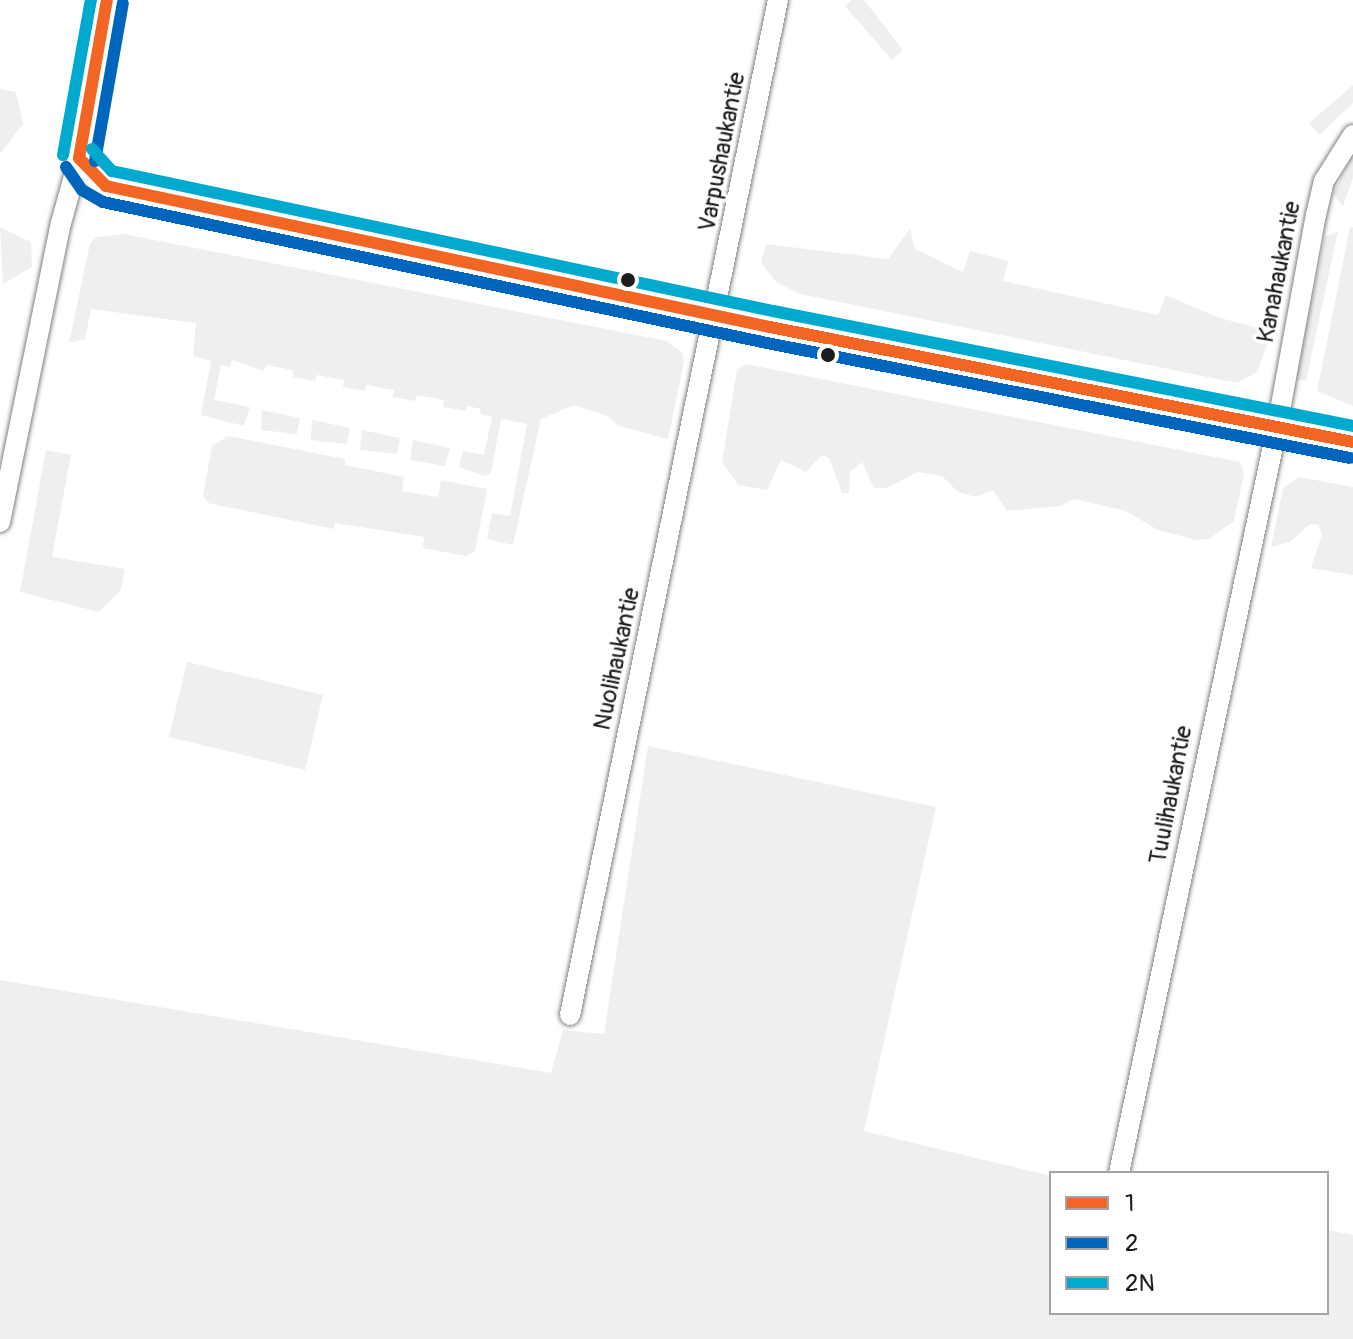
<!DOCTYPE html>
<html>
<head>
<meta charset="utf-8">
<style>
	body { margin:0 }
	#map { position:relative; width:1353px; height:1339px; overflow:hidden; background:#fff; font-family:Pangolin,sans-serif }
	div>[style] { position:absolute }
	.green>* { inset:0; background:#efefef }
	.roads { filter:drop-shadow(0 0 2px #828282) drop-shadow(0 0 2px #828282) }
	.minor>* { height:20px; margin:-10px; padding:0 10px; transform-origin:10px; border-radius:10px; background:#fff }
	.tertiary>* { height:24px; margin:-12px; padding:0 12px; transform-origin:12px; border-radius:12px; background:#fff }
	.bus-1>* { height:12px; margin:-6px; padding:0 6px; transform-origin:6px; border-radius:6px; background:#f26522 }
	.bus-2>* { height:12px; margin:-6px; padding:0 6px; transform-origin:6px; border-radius:6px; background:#0065bd }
	.bus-3>* { height:12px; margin:-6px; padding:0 6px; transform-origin:6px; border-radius:6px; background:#00a9ce }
	.dots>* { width:22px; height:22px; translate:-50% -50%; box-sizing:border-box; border:4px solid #fff; border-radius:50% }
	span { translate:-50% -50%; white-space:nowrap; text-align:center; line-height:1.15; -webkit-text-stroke:7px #fff; paint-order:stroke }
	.street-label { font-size:24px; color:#1c1c1c }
	.legend { position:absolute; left:1049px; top:1171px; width:280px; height:144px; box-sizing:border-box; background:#fff; border:2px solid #a4a4a4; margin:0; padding:10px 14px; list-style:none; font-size:24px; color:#1c1c1c }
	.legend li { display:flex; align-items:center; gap:16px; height:40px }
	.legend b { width:40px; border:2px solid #a4a4a4 }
</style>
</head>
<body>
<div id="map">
	<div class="green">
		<div style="clip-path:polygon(852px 0,864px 0,903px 50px,892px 60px,845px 6px)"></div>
		<div style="clip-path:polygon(1353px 85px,1353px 103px,1319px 135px,1309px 123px)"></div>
		<div style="clip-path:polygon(0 89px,16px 92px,23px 124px,0 154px)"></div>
		<div style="clip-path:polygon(1353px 153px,1353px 178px,1343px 206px,1333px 194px)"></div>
		<div style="clip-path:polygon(0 227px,31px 242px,32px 267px,3px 284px)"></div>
		<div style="clip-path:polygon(1350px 227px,1353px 227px,1353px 406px,1317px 391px)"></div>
		<div style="clip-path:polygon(910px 229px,915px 249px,963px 272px,970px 251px,1008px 261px,1003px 281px,1158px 315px,1166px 295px,1217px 317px,1272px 332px,1257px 372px,1239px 382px,1227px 381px,800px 294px,775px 281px,761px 262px,766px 244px,888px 259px)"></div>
		<div style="clip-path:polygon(1338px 231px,1306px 381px,1295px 379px,1325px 237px)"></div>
		<div style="clip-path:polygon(124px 234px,667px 341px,682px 352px,684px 362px,668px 439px,619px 426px,608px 416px,574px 405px,541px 419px,513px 545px,487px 539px,492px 513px,510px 516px,527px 424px,501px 419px,491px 473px,485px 476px,459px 467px,463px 451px,484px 455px,492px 417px,480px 414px,481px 409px,467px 406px,466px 411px,443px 407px,444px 400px,417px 395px,415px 401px,393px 397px,394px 390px,366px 385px,365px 391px,343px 387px,344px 380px,317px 375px,315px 381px,293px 377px,293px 370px,266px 365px,264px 371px,232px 360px,230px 367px,221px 365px,214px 400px,250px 407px,244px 426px,201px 415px,211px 361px,193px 356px,196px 323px,91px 309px,85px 339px,69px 343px,90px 243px,97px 237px)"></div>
		<div style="clip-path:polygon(746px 364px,1240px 462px,1244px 474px,1234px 521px,1209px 539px,1196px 540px,1158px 530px,1126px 511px,1074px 499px,1060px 506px,1007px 511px,993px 490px,976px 497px,958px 492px,942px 476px,918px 472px,887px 488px,874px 488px,862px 462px,850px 472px,849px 493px,842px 493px,829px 458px,822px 455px,806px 472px,781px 460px,767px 490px,738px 485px,722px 462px,737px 370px)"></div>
		<div style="clip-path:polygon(262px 410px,300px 418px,297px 434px,261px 430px)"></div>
		<div style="clip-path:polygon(312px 420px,350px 428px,347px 444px,311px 440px)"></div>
		<div style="clip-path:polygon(362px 430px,400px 438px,397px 454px,360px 450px)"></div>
		<div style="clip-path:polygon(228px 436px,345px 459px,345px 465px,404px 477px,402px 491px,438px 497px,441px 480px,487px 489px,475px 551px,466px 556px,423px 548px,424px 537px,335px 523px,334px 529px,208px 503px,203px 495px,212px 446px)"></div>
		<div style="clip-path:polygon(413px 440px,450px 448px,445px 466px,410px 460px)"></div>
		<div style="clip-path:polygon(46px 450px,71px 455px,52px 557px,125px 569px,121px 590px,99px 612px,20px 592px)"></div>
		<div style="clip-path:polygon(1299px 477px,1353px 487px,1353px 575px,1311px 568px,1322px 534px,1318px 525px,1310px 524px,1290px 542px,1271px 547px,1283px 488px)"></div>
		<div style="clip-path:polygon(187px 662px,323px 695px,305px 770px,169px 737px)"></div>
		<div style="clip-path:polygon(648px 746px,936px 807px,864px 1131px,1051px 1176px,1051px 1313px,1327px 1313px,1327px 1230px,1353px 1235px,1353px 1339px,0 1339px,0 980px,551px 1073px,563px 1030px,604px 1034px)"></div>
	</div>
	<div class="roads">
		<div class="minor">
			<div style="left:0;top:522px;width:305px;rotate:-78.5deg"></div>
			<div style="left:61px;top:223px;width:67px;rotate:-74.5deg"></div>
			<div style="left:570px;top:1015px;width:1036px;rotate:-78.42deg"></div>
			<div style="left:1119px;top:1173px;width:763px;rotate:-78.04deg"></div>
			<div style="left:1277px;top:427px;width:216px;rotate:-79.6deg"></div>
			<div style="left:1316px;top:215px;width:35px;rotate:-77deg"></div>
			<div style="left:1324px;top:181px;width:54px;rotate:-57.8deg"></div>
		</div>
		<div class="tertiary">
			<div style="left:107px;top:0;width:160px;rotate:100deg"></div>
			<div style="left:79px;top:158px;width:24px;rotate:55deg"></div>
			<div style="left:93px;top:178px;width:15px;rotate:32deg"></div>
			<div style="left:106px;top:186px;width:679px;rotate:11.99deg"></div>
			<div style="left:770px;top:327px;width:594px;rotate:11.16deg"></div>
		</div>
	</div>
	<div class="bus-1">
		<div style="left:79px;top:158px;width:39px;rotate:46deg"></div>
		<div style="left:106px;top:186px;width:679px;rotate:11.99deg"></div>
		<div style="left:770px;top:327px;width:594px;rotate:11.16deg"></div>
		<div style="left:79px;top:158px;width:160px;rotate:-80deg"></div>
	</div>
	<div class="bus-2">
		<div style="left:95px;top:161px;width:160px;rotate:-80deg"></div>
		<div style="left:66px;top:167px;width:28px;rotate:55deg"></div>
		<div style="left:82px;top:190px;width:24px;rotate:30deg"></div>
		<div style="left:103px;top:202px;width:679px;rotate:11.99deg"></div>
		<div style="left:767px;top:343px;width:594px;rotate:11.16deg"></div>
	</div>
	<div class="bus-3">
		<div style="left:92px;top:149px;width:30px;rotate:48deg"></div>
		<div style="left:112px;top:171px;width:676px;rotate:11.96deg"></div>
		<div style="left:773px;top:311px;width:591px;rotate:11.21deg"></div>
		<div style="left:63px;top:155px;width:158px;rotate:-79.8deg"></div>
	</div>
	<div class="dots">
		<div style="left:628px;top:280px;background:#1c1c1c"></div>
		<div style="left:828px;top:355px;background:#1c1c1c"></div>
	</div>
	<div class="street-label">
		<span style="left:722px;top:152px;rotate:-79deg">Varpushaukantie</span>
		<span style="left:1279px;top:272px;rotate:-79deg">Kanahaukantie</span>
		<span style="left:617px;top:659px;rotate:-78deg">Nuolihaukantie</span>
		<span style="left:1171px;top:795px;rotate:-79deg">Tuulihaukantie</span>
	</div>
	<ul class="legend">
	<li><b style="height:10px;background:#f26522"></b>1</li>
	<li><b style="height:10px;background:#0065bd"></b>2</li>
	<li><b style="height:10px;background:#00a9ce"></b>2N</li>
	</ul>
</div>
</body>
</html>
